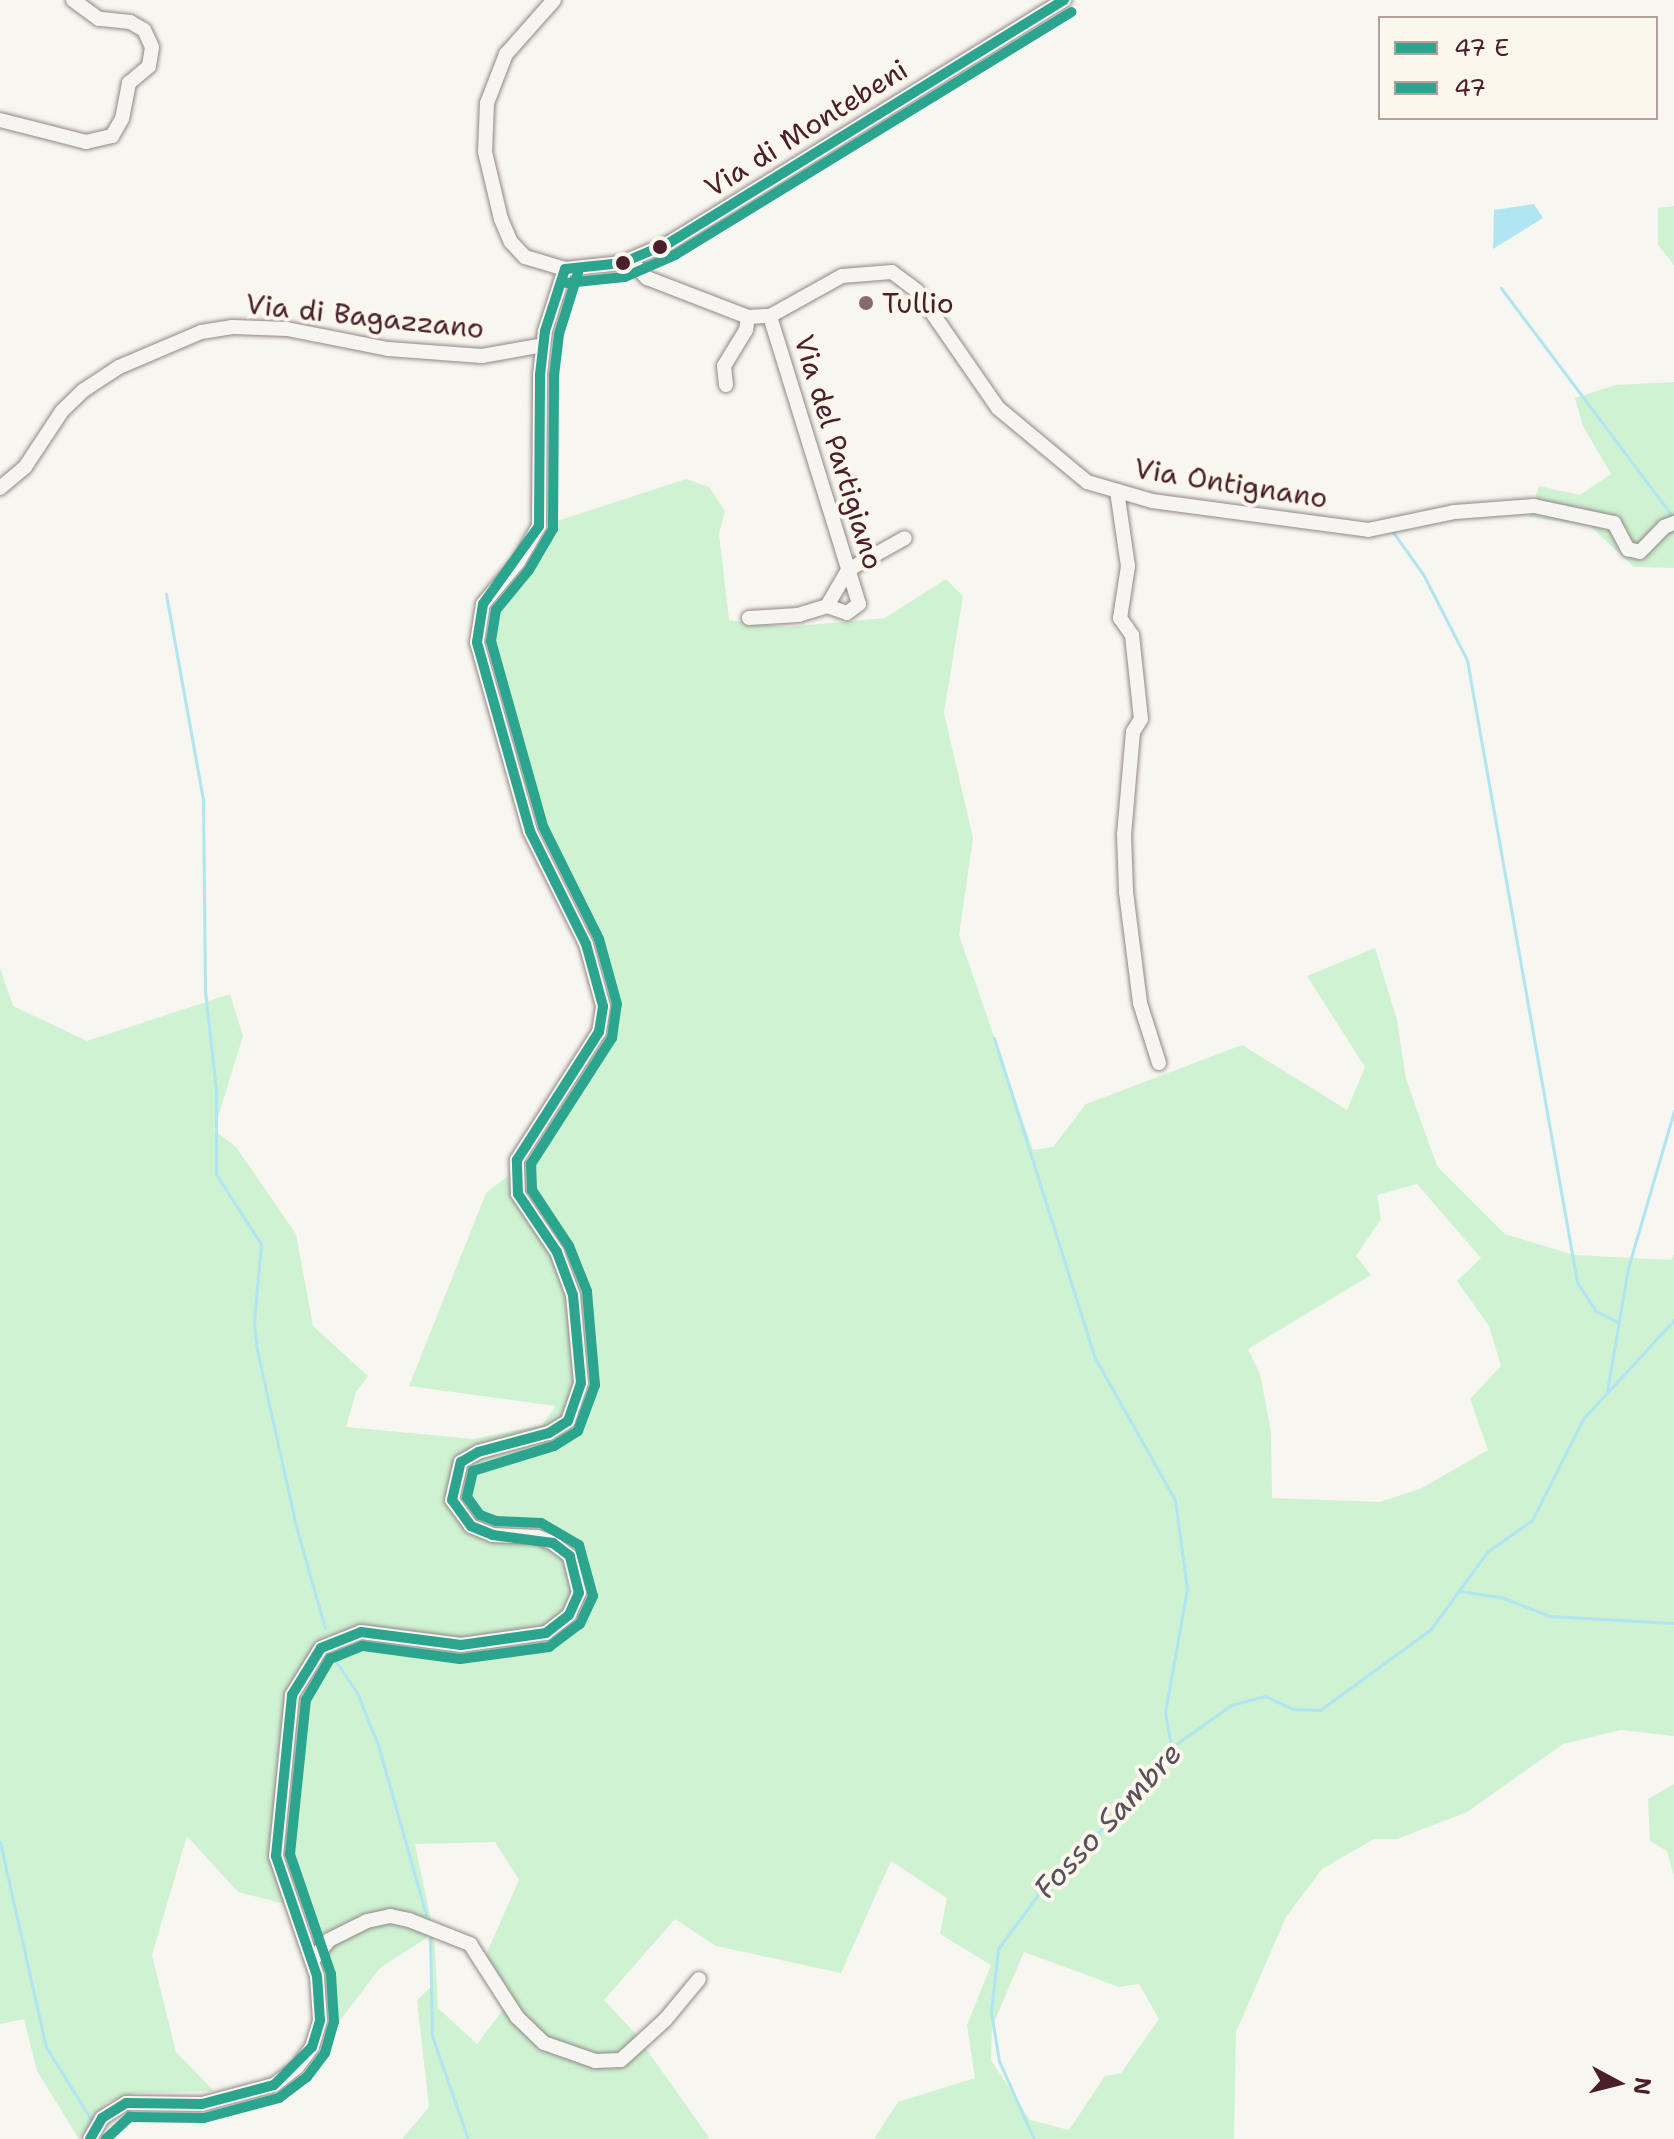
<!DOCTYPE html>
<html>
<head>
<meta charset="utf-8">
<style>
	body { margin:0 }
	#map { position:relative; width:1674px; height:2139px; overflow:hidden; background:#f8f6f0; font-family:"Shantell Sans",sans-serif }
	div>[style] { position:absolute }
	.green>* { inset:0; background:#cef2d2 }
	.water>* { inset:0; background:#b0e5f1 }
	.stream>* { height:3px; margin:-1.5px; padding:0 1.5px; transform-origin:1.5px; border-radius:1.5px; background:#b0e5f1 }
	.roads { filter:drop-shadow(0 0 2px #918787) drop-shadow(0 0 2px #918787) }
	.minor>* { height:14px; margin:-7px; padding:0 7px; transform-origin:7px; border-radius:7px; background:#f6f5f1 }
	.bus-1>* { height:10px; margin:-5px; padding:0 5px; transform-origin:5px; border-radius:5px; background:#2ba58e }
	.bus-2>* { height:10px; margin:-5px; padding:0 5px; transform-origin:5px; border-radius:5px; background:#2ba58e }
	.dots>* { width:22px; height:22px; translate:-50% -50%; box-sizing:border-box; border:4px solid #fbf7ec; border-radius:50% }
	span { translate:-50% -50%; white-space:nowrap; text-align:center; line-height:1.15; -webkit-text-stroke:8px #fbf7ec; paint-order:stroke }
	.street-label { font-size:28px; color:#4a1f2b }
	.poi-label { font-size:28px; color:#4a1f2b }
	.left { translate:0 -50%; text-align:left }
	.water-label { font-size:30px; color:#5c4f5c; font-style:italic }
	.legend { position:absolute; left:1378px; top:16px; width:280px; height:104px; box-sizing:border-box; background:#fbf7ec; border:2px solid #b4a19f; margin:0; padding:10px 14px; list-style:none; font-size:24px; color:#4a1f2b }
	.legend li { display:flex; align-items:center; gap:16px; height:40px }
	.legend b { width:40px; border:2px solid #b4a19f }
	.north { position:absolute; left:1578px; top:2043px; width:80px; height:80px; -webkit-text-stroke:6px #fbf7ec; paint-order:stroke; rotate:97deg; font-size:22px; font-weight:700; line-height:32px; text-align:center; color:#4a1f2b }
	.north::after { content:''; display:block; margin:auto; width:28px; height:36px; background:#4a1f2b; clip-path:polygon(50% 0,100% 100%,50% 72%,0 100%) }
</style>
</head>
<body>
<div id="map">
	<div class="green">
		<div style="clip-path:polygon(1674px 206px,1674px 265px,1658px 245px,1658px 208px)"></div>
		<div style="clip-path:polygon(1674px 382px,1674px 568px,1634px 567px,1590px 526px,1529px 517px,1539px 486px,1580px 495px,1611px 474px,1583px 426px,1575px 398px,1616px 385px)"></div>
		<div style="clip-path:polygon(evenodd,686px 479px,709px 487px,725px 511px,719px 534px,729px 620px,787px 627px,885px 618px,946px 579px,963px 596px,944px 713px,973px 838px,959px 935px,1033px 1150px,1053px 1147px,1086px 1104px,1242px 1045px,1347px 1110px,1365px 1067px,1307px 976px,1375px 948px,1397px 1020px,1406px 1079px,1437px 1166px,1505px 1234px,1574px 1255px,1671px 1260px,1674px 1255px,1674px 1736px,1621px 1730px,1563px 1744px,1467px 1812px,1397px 1839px,1374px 1839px,1322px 1869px,1286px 1917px,1236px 2032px,1234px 2139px,874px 2139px,898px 2102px,975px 2078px,967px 2025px,991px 1965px,940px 1934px,947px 1898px,891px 1861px,841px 1973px,716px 1946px,675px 1919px,604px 2000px,635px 2033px,710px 2139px,402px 2139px,429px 2107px,417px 2000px,433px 1985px,431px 1935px,380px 1968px,325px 2040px,308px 1910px,238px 1892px,187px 1836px,152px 1955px,176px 2052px,214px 2091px,136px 2093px,107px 2102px,79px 2139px,37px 2071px,24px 2019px,0 2024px,0 968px,13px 1006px,87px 1041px,230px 994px,243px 1036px,214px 1130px,236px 1147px,296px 1234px,313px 1326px,368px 1376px,356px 1392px,346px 1427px,473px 1439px,542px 1425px,556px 1406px,409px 1386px,486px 1193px,527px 1161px,605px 1035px,608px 975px,522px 779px,490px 658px,491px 607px,517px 578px,551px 523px,686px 479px,1417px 1184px,1481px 1258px,1457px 1281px,1489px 1326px,1501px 1366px,1470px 1399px,1488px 1450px,1420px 1489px,1380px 1502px,1272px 1498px,1271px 1432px,1260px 1374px,1248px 1349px,1371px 1275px,1356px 1256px,1381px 1219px,1377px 1195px,1417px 1184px,686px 479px,495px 1842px,519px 1880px,484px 1959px,509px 2002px,477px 2044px,438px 2008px,434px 1934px,415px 1844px,495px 1842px,686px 479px,1024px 1952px,1119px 1987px,1139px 1984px,1159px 2019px,1121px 2073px,1105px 2076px,1069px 2130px,1030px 2120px,991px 2060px,992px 2027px,1024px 1952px)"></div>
		<div style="clip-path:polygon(1674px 1784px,1674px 1876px,1667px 1851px,1650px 1841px,1648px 1799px)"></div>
	</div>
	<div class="water">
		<div style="clip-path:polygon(1534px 204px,1543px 218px,1493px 249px,1494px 210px)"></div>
	</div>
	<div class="stream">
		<div style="left:1501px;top:288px;width:288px;rotate:53.1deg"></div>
		<div style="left:1393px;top:532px;width:52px;rotate:54.5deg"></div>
		<div style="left:1423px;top:574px;width:97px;rotate:62.9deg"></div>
		<div style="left:1467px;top:660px;width:632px;rotate:79.97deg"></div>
		<div style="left:1577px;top:1282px;width:35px;rotate:57deg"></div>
		<div style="left:1596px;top:1311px;width:25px;rotate:27deg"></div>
		<div style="left:166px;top:594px;width:208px;rotate:79.8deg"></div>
		<div style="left:203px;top:799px;width:192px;rotate:89.4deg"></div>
		<div style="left:205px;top:991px;width:100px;rotate:83.7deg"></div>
		<div style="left:216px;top:1090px;width:84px;rotate:90deg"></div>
		<div style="left:216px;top:1174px;width:83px;rotate:57.3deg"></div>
		<div style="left:261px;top:1244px;width:79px;rotate:95.1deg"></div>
		<div style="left:254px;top:1323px;width:27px;rotate:84deg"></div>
		<div style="left:257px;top:1350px;width:184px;rotate:77.5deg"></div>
		<div style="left:297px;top:1530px;width:102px;rotate:74.1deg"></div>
		<div style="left:994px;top:1038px;width:336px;rotate:72.5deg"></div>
		<div style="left:1095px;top:1358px;width:163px;rotate:60.6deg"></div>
		<div style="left:1175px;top:1500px;width:90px;rotate:82.3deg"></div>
		<div style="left:1187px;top:1589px;width:125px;rotate:100.1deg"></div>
		<div style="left:1165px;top:1712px;width:35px;rotate:80deg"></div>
		<div style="left:1607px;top:1391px;width:125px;rotate:-80.3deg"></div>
		<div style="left:1628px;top:1268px;width:164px;rotate:-73.7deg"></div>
		<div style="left:1459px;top:1591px;width:42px;rotate:8.1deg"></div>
		<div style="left:1501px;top:1597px;width:52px;rotate:21.6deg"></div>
		<div style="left:1549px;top:1616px;width:125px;rotate:3.2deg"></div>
		<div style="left:333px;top:1657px;width:43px;rotate:56.3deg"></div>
		<div style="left:357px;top:1693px;width:56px;rotate:68deg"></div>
		<div style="left:378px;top:1745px;width:177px;rotate:74.2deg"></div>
		<div style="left:0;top:1842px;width:210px;rotate:77.4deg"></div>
		<div style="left:46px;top:2047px;width:91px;rotate:58.1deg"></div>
		<div style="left:430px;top:1938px;width:98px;rotate:88.8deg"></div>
		<div style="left:432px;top:2036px;width:109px;rotate:70.7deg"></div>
		<div style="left:1034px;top:2139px;width:85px;rotate:-114.2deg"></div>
		<div style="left:999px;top:2061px;width:50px;rotate:-99.3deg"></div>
		<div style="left:991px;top:2012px;width:63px;rotate:-83.7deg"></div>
		<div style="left:998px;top:1949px;width:102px;rotate:-53.8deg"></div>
		<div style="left:1058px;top:1867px;width:41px;rotate:-38deg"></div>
		<div style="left:1090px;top:1842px;width:125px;rotate:-49.2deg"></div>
		<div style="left:1172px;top:1747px;width:72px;rotate:-35.4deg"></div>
		<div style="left:1231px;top:1705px;width:35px;rotate:-15deg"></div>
		<div style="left:1265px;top:1696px;width:31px;rotate:25deg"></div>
		<div style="left:1293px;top:1709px;width:27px;rotate:2deg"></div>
		<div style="left:1320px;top:1710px;width:137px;rotate:-36.1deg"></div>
		<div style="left:1431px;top:1629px;width:95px;rotate:-54deg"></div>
		<div style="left:1487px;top:1552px;width:55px;rotate:-35.4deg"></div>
		<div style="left:1532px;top:1520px;width:113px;rotate:-63.2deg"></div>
		<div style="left:1583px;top:1419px;width:134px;rotate:-47.4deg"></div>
	</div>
	<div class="roads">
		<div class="minor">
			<div style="left:554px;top:0;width:72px;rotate:131.6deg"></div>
			<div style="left:506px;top:54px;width:53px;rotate:111.2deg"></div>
			<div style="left:487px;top:103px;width:49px;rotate:92.3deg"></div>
			<div style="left:485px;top:152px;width:69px;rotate:76.6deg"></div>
			<div style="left:501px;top:219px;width:25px;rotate:67deg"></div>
			<div style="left:511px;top:242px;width:21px;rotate:47deg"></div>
			<div style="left:525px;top:257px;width:42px;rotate:16.7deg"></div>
			<div style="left:565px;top:269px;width:57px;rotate:-6deg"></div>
			<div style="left:622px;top:263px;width:51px;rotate:-23.1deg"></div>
			<div style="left:669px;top:243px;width:464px;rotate:-31.6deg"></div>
			<div style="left:0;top:120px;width:89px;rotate:14.3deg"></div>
			<div style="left:86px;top:142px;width:27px;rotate:-13deg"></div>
			<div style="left:112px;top:136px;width:20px;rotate:-60deg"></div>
			<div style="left:122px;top:119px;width:37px;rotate:-79deg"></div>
			<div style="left:129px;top:83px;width:26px;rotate:-40deg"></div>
			<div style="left:149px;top:66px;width:19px;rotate:-81deg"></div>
			<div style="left:152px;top:47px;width:19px;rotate:-115deg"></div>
			<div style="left:144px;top:30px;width:16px;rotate:-150deg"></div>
			<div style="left:130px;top:22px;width:31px;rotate:-174deg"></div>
			<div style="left:99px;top:19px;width:32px;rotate:-144deg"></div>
			<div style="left:630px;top:260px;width:25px;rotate:47deg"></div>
			<div style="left:647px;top:278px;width:108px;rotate:21.1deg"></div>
			<div style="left:748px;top:317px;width:22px;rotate:-3deg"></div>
			<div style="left:770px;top:316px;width:82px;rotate:-29.1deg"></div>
			<div style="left:842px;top:276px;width:50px;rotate:-4.6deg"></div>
			<div style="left:892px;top:272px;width:31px;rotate:37deg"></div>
			<div style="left:917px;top:291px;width:142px;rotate:55.3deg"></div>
			<div style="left:998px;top:408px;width:116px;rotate:39.7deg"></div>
			<div style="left:1087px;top:482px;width:68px;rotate:16.3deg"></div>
			<div style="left:1152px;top:501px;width:218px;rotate:7.6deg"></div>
			<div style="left:1368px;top:530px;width:89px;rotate:-11.7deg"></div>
			<div style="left:1455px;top:512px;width:79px;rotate:-4.3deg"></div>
			<div style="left:1534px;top:506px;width:82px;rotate:12deg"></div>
			<div style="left:1614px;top:523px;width:30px;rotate:62deg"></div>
			<div style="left:1628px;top:549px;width:12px;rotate:14deg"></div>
			<div style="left:1640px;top:552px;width:35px;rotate:-46deg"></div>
			<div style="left:1664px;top:527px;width:11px;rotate:-22deg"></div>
			<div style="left:726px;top:385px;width:19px;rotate:-96deg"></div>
			<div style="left:724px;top:366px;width:42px;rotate:-58.6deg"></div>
			<div style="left:746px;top:330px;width:13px;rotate:-81deg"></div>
			<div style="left:0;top:488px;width:33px;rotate:-40deg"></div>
			<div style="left:25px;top:467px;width:67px;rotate:-56.5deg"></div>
			<div style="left:62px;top:411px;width:30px;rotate:-44deg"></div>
			<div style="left:84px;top:390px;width:42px;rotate:-33.3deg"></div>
			<div style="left:119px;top:367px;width:89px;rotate:-23.1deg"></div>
			<div style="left:201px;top:332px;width:32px;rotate:-9deg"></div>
			<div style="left:233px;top:327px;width:54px;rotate:2.1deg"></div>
			<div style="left:287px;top:329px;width:103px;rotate:11.2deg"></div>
			<div style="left:388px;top:349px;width:94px;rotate:4.3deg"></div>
			<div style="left:482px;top:356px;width:62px;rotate:-10.2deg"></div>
			<div style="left:1117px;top:491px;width:76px;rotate:81.7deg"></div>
			<div style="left:1128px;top:566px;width:53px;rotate:98.7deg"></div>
			<div style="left:1120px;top:618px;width:21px;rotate:55deg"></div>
			<div style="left:1132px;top:635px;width:84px;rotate:83.9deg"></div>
			<div style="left:1141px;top:719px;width:15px;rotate:122deg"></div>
			<div style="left:1133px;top:732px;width:102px;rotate:95deg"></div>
			<div style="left:1124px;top:834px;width:58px;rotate:88deg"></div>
			<div style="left:1126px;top:892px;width:112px;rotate:82.8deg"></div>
			<div style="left:1140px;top:1003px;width:63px;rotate:72.4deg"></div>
			<div style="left:827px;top:606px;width:42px;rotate:-59.7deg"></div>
			<div style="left:848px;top:570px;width:65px;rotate:-29.3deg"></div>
			<div style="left:749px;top:618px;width:49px;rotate:-3.5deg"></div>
			<div style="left:798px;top:615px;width:30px;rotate:-17deg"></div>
			<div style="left:827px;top:606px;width:21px;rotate:19deg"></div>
			<div style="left:847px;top:613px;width:15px;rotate:-37deg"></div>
			<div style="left:859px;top:604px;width:301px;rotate:-107.2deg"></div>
			<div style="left:312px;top:1961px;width:27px;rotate:-51deg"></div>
			<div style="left:329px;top:1940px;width:42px;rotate:-26.6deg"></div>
			<div style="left:367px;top:1921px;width:24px;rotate:-12deg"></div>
			<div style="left:390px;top:1916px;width:19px;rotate:12deg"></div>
			<div style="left:409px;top:1920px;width:66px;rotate:21.5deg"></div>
			<div style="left:470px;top:1944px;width:87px;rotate:57.2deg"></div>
			<div style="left:517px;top:2017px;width:37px;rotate:44deg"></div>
			<div style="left:544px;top:2043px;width:54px;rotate:19.4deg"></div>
			<div style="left:595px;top:2061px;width:26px;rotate:-2deg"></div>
			<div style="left:621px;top:2060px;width:59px;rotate:-42.3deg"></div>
			<div style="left:665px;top:2020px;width:53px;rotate:-50.3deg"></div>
			<div style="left:90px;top:2139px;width:24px;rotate:-60deg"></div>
			<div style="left:102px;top:2118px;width:28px;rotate:-32deg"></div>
			<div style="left:126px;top:2103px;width:76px;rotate:0.8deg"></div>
			<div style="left:202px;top:2104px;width:74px;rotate:-14.8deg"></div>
			<div style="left:274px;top:2085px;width:29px;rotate:-38deg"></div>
			<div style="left:297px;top:2067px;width:25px;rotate:-53deg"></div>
			<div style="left:312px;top:2047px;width:28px;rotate:-73deg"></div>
			<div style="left:320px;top:2020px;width:44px;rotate:-93.9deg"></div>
			<div style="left:317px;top:1976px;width:127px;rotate:-108.9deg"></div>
			<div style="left:276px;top:1856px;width:162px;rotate:-84.3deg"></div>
			<div style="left:292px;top:1695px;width:55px;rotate:-58.3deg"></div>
			<div style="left:321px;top:1648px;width:43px;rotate:-21.8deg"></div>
			<div style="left:361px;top:1632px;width:101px;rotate:7.4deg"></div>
			<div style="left:461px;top:1645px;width:86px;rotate:-8deg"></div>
			<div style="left:546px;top:1633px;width:29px;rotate:-38deg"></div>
			<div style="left:569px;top:1615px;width:24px;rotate:-66deg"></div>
			<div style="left:579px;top:1593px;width:38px;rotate:-104deg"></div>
			<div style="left:570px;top:1556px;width:21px;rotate:-143deg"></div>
			<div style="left:553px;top:1543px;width:17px;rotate:-159deg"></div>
			<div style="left:537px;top:1537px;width:44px;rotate:-177.4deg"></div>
			<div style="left:493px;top:1535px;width:24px;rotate:-158deg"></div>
			<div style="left:471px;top:1526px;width:32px;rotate:-126deg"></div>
			<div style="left:452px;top:1500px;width:39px;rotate:-77deg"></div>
			<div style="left:461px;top:1462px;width:20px;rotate:-30deg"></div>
			<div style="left:478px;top:1452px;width:73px;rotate:-15deg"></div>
			<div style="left:549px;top:1433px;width:22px;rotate:-32deg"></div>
			<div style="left:568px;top:1421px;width:40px;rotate:-71.1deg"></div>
			<div style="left:581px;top:1383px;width:88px;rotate:-95.2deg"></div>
			<div style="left:573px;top:1295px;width:46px;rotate:-110.4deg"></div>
			<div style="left:557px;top:1252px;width:70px;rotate:-123.9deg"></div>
			<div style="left:518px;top:1194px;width:34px;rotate:-92deg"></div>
			<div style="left:517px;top:1160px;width:152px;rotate:-57.4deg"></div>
			<div style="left:599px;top:1032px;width:26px;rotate:-81deg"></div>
			<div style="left:603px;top:1006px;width:64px;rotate:-105.3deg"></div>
			<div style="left:586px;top:944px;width:126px;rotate:-116.4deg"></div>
			<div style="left:530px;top:831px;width:196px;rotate:-105.7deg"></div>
			<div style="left:477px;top:642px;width:38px;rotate:-81deg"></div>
			<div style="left:483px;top:604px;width:55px;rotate:-50.2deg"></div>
			<div style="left:518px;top:562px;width:42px;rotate:-59.7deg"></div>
			<div style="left:539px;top:526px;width:151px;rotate:-89.6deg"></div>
			<div style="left:540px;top:375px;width:44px;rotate:-83.5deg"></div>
			<div style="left:545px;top:331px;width:65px;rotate:-72.1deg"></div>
		</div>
	</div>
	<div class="bus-1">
		<div style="left:565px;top:269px;width:57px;rotate:-6deg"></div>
		<div style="left:622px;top:263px;width:51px;rotate:-23.1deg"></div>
		<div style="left:669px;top:243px;width:464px;rotate:-31.6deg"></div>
		<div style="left:90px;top:2139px;width:24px;rotate:-60deg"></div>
		<div style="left:102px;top:2118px;width:28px;rotate:-32deg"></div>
		<div style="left:126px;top:2103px;width:76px;rotate:0.8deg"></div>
		<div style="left:202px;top:2104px;width:74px;rotate:-14.8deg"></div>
		<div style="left:274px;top:2085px;width:54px;rotate:-45deg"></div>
		<div style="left:312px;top:2047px;width:28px;rotate:-73deg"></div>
		<div style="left:320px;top:2020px;width:44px;rotate:-93.9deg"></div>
		<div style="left:317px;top:1976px;width:127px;rotate:-108.9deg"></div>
		<div style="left:276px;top:1856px;width:162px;rotate:-84.3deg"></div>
		<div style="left:292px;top:1695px;width:55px;rotate:-58.3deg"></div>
		<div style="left:321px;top:1648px;width:43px;rotate:-21.8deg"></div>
		<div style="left:361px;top:1632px;width:101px;rotate:7.4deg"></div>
		<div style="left:461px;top:1645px;width:86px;rotate:-8deg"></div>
		<div style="left:546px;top:1633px;width:29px;rotate:-38deg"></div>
		<div style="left:569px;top:1615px;width:24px;rotate:-66deg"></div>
		<div style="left:579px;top:1593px;width:38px;rotate:-104deg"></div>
		<div style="left:570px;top:1556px;width:21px;rotate:-143deg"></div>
		<div style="left:553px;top:1543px;width:61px;rotate:-172.4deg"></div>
		<div style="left:493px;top:1535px;width:24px;rotate:-158deg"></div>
		<div style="left:471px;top:1526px;width:32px;rotate:-126deg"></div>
		<div style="left:452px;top:1500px;width:39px;rotate:-77deg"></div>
		<div style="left:461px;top:1462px;width:20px;rotate:-30deg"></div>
		<div style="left:478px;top:1452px;width:73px;rotate:-15deg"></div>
		<div style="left:549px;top:1433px;width:22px;rotate:-32deg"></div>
		<div style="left:568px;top:1421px;width:40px;rotate:-71.1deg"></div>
		<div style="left:581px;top:1383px;width:88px;rotate:-95.2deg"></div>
		<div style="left:573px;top:1295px;width:46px;rotate:-110.4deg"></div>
		<div style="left:557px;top:1252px;width:70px;rotate:-123.9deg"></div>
		<div style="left:518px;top:1194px;width:34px;rotate:-92deg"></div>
		<div style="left:517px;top:1160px;width:152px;rotate:-57.4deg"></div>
		<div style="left:599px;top:1032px;width:26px;rotate:-81deg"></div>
		<div style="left:603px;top:1006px;width:64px;rotate:-105.3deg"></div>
		<div style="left:586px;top:944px;width:126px;rotate:-116.4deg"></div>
		<div style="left:530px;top:831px;width:196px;rotate:-105.7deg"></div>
		<div style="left:477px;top:642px;width:38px;rotate:-81deg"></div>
		<div style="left:483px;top:604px;width:96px;rotate:-54.3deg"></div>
		<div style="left:539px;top:526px;width:151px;rotate:-89.6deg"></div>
		<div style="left:540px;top:375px;width:44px;rotate:-83.5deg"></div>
		<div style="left:545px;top:331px;width:65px;rotate:-72.1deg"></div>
	</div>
	<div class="bus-2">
		<div style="left:566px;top:283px;width:59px;rotate:-5.8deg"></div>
		<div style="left:625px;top:277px;width:55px;rotate:-23.7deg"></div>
		<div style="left:675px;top:255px;width:465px;rotate:-31.5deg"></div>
		<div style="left:106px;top:2139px;width:33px;rotate:-43deg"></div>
		<div style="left:130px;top:2117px;width:74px;rotate:0.8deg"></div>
		<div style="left:204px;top:2118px;width:78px;rotate:-14.9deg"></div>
		<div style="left:279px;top:2098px;width:35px;rotate:-37deg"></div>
		<div style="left:307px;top:2077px;width:30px;rotate:-53deg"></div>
		<div style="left:325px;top:2053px;width:32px;rotate:-74deg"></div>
		<div style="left:334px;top:2022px;width:48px;rotate:-93.6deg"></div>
		<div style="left:331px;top:1974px;width:127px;rotate:-108.9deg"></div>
		<div style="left:290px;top:1854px;width:155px;rotate:-84.1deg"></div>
		<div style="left:306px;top:1700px;width:48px;rotate:-59.7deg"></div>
		<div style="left:330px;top:1659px;width:35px;rotate:-22deg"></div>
		<div style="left:363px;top:1646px;width:98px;rotate:7.6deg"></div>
		<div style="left:460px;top:1659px;width:90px;rotate:-7.7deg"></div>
		<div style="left:549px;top:1647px;width:39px;rotate:-37deg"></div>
		<div style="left:580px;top:1624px;width:31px;rotate:-65deg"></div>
		<div style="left:593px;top:1596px;width:53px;rotate:-105.4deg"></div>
		<div style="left:579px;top:1545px;width:44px;rotate:-149.9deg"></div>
		<div style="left:541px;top:1523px;width:45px;rotate:-177.5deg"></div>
		<div style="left:496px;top:1521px;width:17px;rotate:-159deg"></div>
		<div style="left:480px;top:1515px;width:22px;rotate:-126deg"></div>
		<div style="left:467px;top:1497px;width:27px;rotate:-77deg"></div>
		<div style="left:473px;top:1471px;width:85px;rotate:-17.2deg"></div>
		<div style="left:554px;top:1446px;width:28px;rotate:-32deg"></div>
		<div style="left:578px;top:1431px;width:49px;rotate:-69.7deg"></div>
		<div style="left:595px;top:1385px;width:94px;rotate:-94.9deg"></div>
		<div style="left:587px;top:1291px;width:48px;rotate:-111.8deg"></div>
		<div style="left:569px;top:1246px;width:67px;rotate:-123.5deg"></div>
		<div style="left:532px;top:1190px;width:26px;rotate:-92deg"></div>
		<div style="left:531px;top:1164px;width:150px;rotate:-57.3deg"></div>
		<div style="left:612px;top:1038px;width:34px;rotate:-82deg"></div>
		<div style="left:617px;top:1004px;width:67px;rotate:-105.5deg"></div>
		<div style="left:599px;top:939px;width:126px;rotate:-116.4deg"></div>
		<div style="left:543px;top:826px;width:192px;rotate:-105.7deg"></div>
		<div style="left:491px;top:641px;width:31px;rotate:-81deg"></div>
		<div style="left:496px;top:610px;width:52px;rotate:-50.5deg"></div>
		<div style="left:529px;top:570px;width:48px;rotate:-59.7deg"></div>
		<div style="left:553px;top:529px;width:153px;rotate:-89.6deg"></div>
		<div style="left:554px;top:376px;width:42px;rotate:-83.2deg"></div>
		<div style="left:559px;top:334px;width:64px;rotate:-72.7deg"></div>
	</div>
	<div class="dots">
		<div style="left:660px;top:247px;background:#4a1f2b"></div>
		<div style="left:623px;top:263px;background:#4a1f2b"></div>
		<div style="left:866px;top:303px;background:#876a70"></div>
	</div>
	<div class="street-label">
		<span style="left:806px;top:128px;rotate:-32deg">Via di Montebeni</span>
		<span style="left:365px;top:316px;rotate:6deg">Via di Bagazzano</span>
		<span style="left:839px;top:452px;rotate:73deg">Via del Partigiano</span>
		<span style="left:1231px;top:483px;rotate:9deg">Via Ontignano</span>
	</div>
	<div class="poi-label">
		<span class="left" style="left:882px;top:303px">Tullio</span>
	</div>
	<div class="water-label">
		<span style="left:1108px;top:1821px;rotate:-47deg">Fosso Sambre</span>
	</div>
	<ul class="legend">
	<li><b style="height:10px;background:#2ba58e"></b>47 E</li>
	<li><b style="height:10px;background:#2ba58e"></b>47</li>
	</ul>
	<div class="north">N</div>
</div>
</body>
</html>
